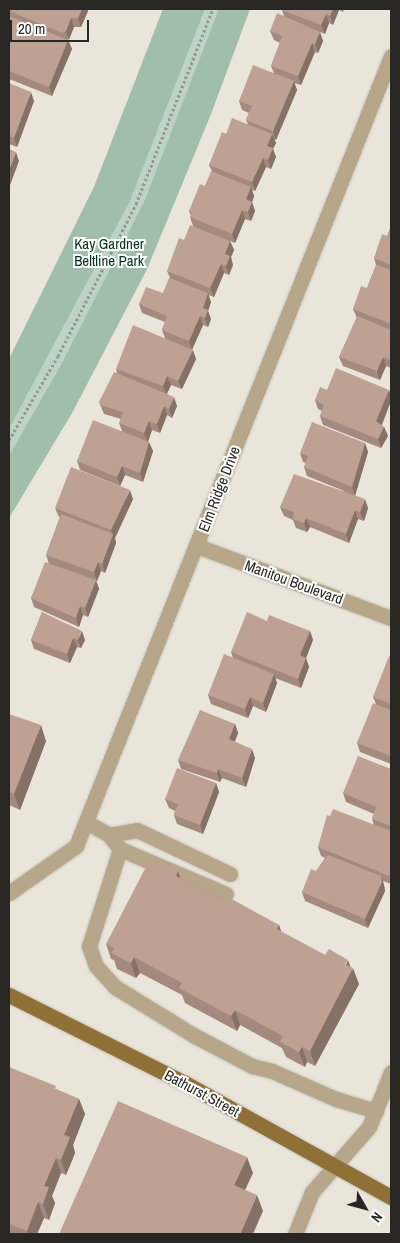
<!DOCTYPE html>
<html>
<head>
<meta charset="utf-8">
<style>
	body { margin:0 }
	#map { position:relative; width:400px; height:1243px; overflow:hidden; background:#eae5db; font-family:"Archivo Narrow",sans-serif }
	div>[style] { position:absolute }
	.green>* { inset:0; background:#bbd4c3 }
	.forest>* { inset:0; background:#a1beab }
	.path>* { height:3px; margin-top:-1.5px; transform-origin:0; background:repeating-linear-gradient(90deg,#98958e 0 2.5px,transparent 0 5px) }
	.roads { filter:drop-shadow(0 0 1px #c7c3ba) drop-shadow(0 0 1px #c7c3ba) }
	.minor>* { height:15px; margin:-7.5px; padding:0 7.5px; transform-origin:7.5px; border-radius:7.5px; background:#b7a689 }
	.major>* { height:15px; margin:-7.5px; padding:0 7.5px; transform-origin:7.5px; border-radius:7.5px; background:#8f7036 }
	.wall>* { inset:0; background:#a48a7e }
	.shaded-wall>* { inset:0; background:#867167 }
	.building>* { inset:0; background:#bfa193 }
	span { translate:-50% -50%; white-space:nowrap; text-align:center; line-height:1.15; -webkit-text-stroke:4px #fff; paint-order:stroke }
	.park-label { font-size:15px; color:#00341b }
	.street-label { font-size:15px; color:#292724 }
	.frame { position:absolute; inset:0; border:10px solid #292724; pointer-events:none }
	.north { position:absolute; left:340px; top:1183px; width:50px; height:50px; -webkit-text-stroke:4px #fff; paint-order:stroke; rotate:128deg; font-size:14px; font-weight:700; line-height:20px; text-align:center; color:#292724 }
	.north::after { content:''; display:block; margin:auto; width:18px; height:22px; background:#292724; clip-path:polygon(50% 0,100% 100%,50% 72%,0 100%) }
	.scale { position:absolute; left:10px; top:20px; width:79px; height:22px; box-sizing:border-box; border:2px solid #292724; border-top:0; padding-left:6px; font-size:15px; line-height:18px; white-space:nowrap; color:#292724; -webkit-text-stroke:4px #fff; paint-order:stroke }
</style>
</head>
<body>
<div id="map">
	<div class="green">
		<div style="clip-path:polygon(163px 9px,250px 9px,211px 114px,147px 269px,72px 413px,9px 518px,9px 359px,94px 187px)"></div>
	</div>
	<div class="forest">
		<div style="clip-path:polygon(163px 9px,205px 9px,129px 203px,9px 429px,9px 359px,94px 187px)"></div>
		<div style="clip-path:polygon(219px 9px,250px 9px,211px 114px,147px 269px,72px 413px,9px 518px,9px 456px,62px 363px,144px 202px)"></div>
	</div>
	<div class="path">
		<div style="left:9px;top:440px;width:97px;rotate:-59.7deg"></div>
		<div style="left:58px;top:356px;width:171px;rotate:-62.8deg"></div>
		<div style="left:136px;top:204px;width:210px;rotate:-68.5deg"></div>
	</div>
	<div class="roads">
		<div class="minor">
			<div style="left:197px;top:546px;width:207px;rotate:20.4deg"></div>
			<div style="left:86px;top:822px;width:26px;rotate:29deg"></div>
			<div style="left:109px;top:835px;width:18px;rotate:52deg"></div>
			<div style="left:120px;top:849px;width:102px;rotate:107.7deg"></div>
			<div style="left:89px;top:946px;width:21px;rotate:71deg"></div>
			<div style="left:96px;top:966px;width:28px;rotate:48deg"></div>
			<div style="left:115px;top:987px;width:92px;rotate:31.6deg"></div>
			<div style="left:193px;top:1035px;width:67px;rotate:27.7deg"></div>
			<div style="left:252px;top:1066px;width:21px;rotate:14deg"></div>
			<div style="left:272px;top:1071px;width:70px;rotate:23.6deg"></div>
			<div style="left:336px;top:1099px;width:42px;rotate:16.7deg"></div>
			<div style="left:109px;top:835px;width:28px;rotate:-10deg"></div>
			<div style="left:137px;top:830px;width:103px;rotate:25.3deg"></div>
			<div style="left:120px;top:849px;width:115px;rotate:23deg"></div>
			<div style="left:9px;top:893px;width:82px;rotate:-35deg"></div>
			<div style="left:76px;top:846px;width:850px;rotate:-68.26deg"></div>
			<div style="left:295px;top:1234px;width:45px;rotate:-68deg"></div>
			<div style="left:312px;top:1192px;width:86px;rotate:-48.8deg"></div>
			<div style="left:369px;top:1127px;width:59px;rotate:-68.2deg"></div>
		</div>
		<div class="major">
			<div style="left:9px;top:995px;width:197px;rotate:26.6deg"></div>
			<div style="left:185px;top:1083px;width:235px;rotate:29deg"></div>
		</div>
	</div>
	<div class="wall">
		<div style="clip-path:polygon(9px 9px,87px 9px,88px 11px,81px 27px,74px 27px,68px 40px,72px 49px,52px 96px,9px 79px)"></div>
		<div style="clip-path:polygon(282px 9px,344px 9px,343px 12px,339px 10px,333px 25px,329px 23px,325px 34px,320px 32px,323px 41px,318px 53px,315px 52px,301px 85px,294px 83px,297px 90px,276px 140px,274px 139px,276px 143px,273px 149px,276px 157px,271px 169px,266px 167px,255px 191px,252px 190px,254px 196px,252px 202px,255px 211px,251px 221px,245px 219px,235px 243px,230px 241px,234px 250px,231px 257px,233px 265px,229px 275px,224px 273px,214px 297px,208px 295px,211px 302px,208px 311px,211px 319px,208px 327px,203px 325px,192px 349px,196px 359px,182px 389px,171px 385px,167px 394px,177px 406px,172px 418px,167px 415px,160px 433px,152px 430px,148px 441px,153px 451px,143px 482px,125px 475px,120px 486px,80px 470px,77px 461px,122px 431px,119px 423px,121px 419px,104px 414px,99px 402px,117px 373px,116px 369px,165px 338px,162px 330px,165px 322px,142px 313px,139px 304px,163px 293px,170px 278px,167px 271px,184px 240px,193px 226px,190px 217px,191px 216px,189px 211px,205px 186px,212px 171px,209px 165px,226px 134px,248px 124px,246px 120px,249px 113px,242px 110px,239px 101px,274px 73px,271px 66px,280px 43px,274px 40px,270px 31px,284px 16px,282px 10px)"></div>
		<div style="clip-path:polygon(9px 83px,34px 101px,17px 147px,9px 144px)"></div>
		<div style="clip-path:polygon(391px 226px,391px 368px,386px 366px,380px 380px,343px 366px,339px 357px,357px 318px,353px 309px,367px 288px,376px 265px,374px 258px,387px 236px)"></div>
		<div style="clip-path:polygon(327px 390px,389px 390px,391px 397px,391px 401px,381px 425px,384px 427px,388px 436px,381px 448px,323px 425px,320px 416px,322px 411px,318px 409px,315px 400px)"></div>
		<div style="clip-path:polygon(365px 443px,368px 452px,355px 495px,368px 508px,364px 521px,358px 519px,349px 543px,310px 527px,307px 532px,296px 528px,293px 520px,284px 516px,280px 507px,344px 491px,307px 476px,304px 467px,306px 463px,303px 462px,300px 453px)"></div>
		<div style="clip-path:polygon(133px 499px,115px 538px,116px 543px,105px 573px,101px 571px,97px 581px,96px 581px,99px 589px,88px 617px,83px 615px,79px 627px,34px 607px,31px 598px,49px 564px,46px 555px,60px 517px,59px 517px,55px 508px)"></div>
		<div style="clip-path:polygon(42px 612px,85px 640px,81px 648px,77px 647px,70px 663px,34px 649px,31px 640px)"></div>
		<div style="clip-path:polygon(267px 621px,310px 631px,313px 640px,306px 658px,309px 667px,301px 688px,275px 678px,277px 683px,266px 712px,253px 706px,248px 718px,211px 704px,208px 695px,233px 658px,231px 652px)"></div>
		<div style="clip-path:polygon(391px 656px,391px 764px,360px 752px,357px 743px,376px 704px,373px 697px)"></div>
		<div style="clip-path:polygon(9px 714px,46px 741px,20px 810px,9px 805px)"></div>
		<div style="clip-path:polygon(235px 724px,238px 733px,235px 742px,255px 758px,246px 787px,222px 778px,220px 782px,181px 769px,178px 760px)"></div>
		<div style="clip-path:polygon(391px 769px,391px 884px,383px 881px,384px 885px,385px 891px,368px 928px,305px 901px,302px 892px,325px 858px,321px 856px,318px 847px,374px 825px,372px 819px,374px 814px,346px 802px,343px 793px)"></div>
		<div style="clip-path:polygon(216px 783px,219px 792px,203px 834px,177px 824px,174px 815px,175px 811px,169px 808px,165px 799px)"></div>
		<div style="clip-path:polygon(180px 878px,225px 902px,279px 925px,281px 932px,325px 955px,350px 967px,359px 984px,315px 1066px,307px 1062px,305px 1067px,286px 1057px,282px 1048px,240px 1025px,237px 1031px,185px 1003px,182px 995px,140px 973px,136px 978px,117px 969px,114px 960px,111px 959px,106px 944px)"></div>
		<div style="clip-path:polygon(9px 1067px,58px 1090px,79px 1099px,85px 1114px,73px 1145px,75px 1153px,66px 1175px,61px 1173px,52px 1196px,55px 1203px,49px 1220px,44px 1218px,37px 1234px,9px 1234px)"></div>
	</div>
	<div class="shaded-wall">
		<div style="clip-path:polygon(82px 9px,87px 9px,88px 11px,81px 27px,78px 18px)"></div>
		<div style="clip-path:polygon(333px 9px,338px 9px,339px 10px,333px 25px,330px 16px)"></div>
		<div style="clip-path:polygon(326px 14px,329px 23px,325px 34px,321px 25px)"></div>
		<div style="clip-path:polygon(71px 18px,74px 27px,69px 40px,66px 31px)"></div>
		<div style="clip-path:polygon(320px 32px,323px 41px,318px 53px,315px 44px)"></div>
		<div style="clip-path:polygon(68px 40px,72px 49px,52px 96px,49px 87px)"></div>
		<div style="clip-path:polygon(312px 43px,315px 52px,301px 85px,298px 76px)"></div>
		<div style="clip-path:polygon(294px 81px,297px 90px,276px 140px,273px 131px)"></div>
		<div style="clip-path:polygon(31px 92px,34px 101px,17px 147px,14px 138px)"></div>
		<div style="clip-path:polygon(272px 134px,276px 143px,273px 149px,276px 157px,271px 169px,268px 160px,267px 146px)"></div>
		<div style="clip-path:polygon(16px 152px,19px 161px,9px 188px,9px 170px)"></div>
		<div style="clip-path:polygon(263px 158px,266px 167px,255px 191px,252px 182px)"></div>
		<div style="clip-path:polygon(251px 187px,254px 196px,252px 202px,255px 211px,251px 221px,248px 212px,246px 199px)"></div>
		<div style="clip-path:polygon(242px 210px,245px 219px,235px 243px,232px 234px)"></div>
		<div style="clip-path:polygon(230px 241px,234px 250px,231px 257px,233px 265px,229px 275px,226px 266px,225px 254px)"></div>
		<div style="clip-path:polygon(221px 264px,224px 273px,214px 297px,210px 288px)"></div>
		<div style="clip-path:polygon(208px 293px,211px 302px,208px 311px,211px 319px,208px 327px,205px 318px,203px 308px)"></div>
		<div style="clip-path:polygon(200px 316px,203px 325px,192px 350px,189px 341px)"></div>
		<div style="clip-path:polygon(193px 350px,196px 359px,182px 389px,178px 381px)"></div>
		<div style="clip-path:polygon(383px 357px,386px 366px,380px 380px,377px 371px)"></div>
		<div style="clip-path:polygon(167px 376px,171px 385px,166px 395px,163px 386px)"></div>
		<div style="clip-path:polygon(389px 390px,391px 397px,391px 401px,380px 430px,376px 421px)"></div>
		<div style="clip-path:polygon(174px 397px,177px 406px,172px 418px,169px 409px)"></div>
		<div style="clip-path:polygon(164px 406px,167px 415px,160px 433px,157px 424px)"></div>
		<div style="clip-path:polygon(149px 421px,152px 430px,148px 442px,144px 433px)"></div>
		<div style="clip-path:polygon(384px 427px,388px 436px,381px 448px,378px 439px)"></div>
		<div style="clip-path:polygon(149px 442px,153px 451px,143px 482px,140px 473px)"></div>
		<div style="clip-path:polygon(365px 443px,368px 452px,355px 496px,352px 487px)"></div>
		<div style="clip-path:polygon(122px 466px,125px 475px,120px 486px,117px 477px)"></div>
		<div style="clip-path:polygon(130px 490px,133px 499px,115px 538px,116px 543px,105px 573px,102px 564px,113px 535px,111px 530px)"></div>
		<div style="clip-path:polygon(365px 499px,368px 508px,364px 521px,360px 512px)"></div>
		<div style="clip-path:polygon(355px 510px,358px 519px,349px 543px,346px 534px)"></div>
		<div style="clip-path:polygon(306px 518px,310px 527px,307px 532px,304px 523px)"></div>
		<div style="clip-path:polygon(98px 562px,101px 571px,97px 581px,94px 572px)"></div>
		<div style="clip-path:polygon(96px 580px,99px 589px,88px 617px,85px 608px)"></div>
		<div style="clip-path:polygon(80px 606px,83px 615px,79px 627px,76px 618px)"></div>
		<div style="clip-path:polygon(82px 631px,85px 640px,81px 648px,78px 640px)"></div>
		<div style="clip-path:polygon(310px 631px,313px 640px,304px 663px,306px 658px,309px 667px,301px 688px,298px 679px,300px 655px)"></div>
		<div style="clip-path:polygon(73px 638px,77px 647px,70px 663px,67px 654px)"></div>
		<div style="clip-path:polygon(274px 674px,277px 683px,266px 712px,263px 703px)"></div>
		<div style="clip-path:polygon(250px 697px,253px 706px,248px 718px,245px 709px)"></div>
		<div style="clip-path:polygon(235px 724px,238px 733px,232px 748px,229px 739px)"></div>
		<div style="clip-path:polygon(41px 725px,46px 741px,20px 810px,14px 794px)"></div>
		<div style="clip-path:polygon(252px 749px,255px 758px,246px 787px,242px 778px)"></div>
		<div style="clip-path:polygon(218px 769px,222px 778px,220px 782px,217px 773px)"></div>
		<div style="clip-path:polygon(216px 783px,219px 792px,203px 834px,200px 825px)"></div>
		<div style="clip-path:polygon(178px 871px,183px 887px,176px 876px)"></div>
		<div style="clip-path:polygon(381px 876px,384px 885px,385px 891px,368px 928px,365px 919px)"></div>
		<div style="clip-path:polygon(279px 925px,284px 940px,277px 929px)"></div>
		<div style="clip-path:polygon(134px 957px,140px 973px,136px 978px,131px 963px)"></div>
		<div style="clip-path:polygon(348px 960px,352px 971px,353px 968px,359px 984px,315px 1066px,310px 1051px)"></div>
		<div style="clip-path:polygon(235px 1010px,240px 1025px,237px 1031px,231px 1016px)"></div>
		<div style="clip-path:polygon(302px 1047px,307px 1062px,305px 1067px,299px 1052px)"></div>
		<div style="clip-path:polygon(79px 1099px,85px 1114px,73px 1145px,75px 1153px,66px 1175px,61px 1160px,64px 1135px)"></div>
		<div style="clip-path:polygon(247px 1157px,253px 1173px,240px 1201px,234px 1185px)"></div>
		<div style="clip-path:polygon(56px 1158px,61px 1173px,52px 1196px,55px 1203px,49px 1220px,43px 1204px,44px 1186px)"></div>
		<div style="clip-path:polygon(257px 1195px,263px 1211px,253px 1234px,240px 1234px)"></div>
		<div style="clip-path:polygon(38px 1202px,44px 1218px,37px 1234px,28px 1234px,27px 1231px)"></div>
	</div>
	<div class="building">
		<div style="clip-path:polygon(9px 9px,82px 9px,78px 18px,71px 18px,66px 31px,62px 33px,9px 11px)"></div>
		<div style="clip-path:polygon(282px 9px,333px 9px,330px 16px,326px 14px,321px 25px,282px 10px)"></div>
		<div style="clip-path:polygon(277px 13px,320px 32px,315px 44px,312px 43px,298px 76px,271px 66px,282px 36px,270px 31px)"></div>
		<div style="clip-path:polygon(9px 16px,68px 40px,49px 87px,9px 71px)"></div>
		<div style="clip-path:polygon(253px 65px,294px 81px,273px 131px,246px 120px,252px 106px,239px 101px)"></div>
		<div style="clip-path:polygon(9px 83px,31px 92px,14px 138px,9px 136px)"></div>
		<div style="clip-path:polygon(232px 118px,272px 134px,267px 146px,273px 148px,268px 160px,263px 158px,252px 182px,209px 165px,222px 132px,226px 134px)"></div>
		<div style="clip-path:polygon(9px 149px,16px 152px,9px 170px)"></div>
		<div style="clip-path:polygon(211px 171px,251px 187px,246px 199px,252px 202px,248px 212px,242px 210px,232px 234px,190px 217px,192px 212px,189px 211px,200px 184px,205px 186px)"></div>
		<div style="clip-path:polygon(190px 225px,230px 241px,225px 254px,230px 256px,226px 266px,221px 264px,210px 288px,167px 271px,179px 238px,184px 240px)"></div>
		<div style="clip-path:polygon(391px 226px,391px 265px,374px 258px,382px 234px,387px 236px)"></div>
		<div style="clip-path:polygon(376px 265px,391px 270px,391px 324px,353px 309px,361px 286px,367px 288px)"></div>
		<div style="clip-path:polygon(169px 278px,208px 293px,203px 308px,208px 310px,205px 318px,200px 316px,189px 341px,162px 330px,167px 316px,139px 304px,146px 287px,163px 293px)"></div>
		<div style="clip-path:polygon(357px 316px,391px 330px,391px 335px,389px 340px,391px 341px,391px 360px,383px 357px,377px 371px,339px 357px)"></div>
		<div style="clip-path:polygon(133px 325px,193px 350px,178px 381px,167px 376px,163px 386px,116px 369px)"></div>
		<div style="clip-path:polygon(336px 368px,389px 390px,376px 421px,384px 427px,378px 439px,320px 416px,324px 405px,315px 400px,320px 387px,327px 390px)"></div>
		<div style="clip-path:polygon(114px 372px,174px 397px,169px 409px,164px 406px,157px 424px,149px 421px,144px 433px,119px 423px,123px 412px,101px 405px,99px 402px)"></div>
		<div style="clip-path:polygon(93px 420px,149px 442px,140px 473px,122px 466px,117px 477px,77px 461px)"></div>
		<div style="clip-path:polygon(312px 422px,365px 443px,352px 487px,304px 467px,308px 456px,300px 453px)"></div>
		<div style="clip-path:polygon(71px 467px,130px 490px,111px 530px,55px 508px)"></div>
		<div style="clip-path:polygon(294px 474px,365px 499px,360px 512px,355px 510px,346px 534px,306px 518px,304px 523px,293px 519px,294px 512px,280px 507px)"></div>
		<div style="clip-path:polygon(61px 514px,113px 534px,102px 564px,98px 562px,94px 572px,46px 555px)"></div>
		<div style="clip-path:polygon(45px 562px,96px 580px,85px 608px,80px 606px,76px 618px,31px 598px)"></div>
		<div style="clip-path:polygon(42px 612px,82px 631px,78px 640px,73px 638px,67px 654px,31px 640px)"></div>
		<div style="clip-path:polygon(247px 612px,267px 621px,269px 615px,310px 631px,300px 655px,306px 658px,298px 679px,231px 652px)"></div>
		<div style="clip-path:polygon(224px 654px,274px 674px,263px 703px,250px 697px,245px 709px,208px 695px)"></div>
		<div style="clip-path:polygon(389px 656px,391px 656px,391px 704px,373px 697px)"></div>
		<div style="clip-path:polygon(373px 703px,391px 710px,391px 756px,357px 743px)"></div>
		<div style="clip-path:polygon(200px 710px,235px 724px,229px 739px,252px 749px,242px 778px,218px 769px,217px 773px,178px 760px)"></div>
		<div style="clip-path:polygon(9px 714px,41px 725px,14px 794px,9px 792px)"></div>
		<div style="clip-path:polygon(358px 756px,391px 769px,391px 826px,372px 819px,376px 807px,343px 793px)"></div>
		<div style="clip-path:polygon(177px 768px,216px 783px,200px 825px,174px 815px,178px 804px,165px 799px)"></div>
		<div style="clip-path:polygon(333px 809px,391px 831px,391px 871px,389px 876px,318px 847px,327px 815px,330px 816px)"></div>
		<div style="clip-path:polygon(328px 855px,381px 876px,382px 882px,365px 919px,302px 892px,311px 869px,316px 871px)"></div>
		<div style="clip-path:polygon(149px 861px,178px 871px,176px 876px,225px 902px,228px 897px,279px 925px,277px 929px,325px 955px,329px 949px,348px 960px,345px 964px,353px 968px,310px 1051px,302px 1047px,299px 1052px,280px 1042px,283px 1036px,235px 1010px,231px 1016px,179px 988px,182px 983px,134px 957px,131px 963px,111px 953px,114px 948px,106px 944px)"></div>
		<div style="clip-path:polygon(9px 1067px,56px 1086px,55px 1089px,79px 1099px,64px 1135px,70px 1137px,61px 1160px,56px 1158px,44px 1186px,49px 1187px,43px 1204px,38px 1202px,27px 1231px,9px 1224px)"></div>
		<div style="clip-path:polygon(118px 1101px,247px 1157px,234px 1185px,257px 1195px,240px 1234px,59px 1234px)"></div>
	</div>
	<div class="park-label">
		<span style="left:109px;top:252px">Kay Gardner<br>Beltline Park</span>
	</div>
	<div class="street-label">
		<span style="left:219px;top:489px;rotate:-69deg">Elm Ridge Drive</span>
		<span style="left:294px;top:582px;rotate:20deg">Manitou Boulevard</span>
		<span style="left:202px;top:1093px;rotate:28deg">Bathurst Street</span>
	</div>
	<div class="frame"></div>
	<div class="north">N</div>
	<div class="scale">20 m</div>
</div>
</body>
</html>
